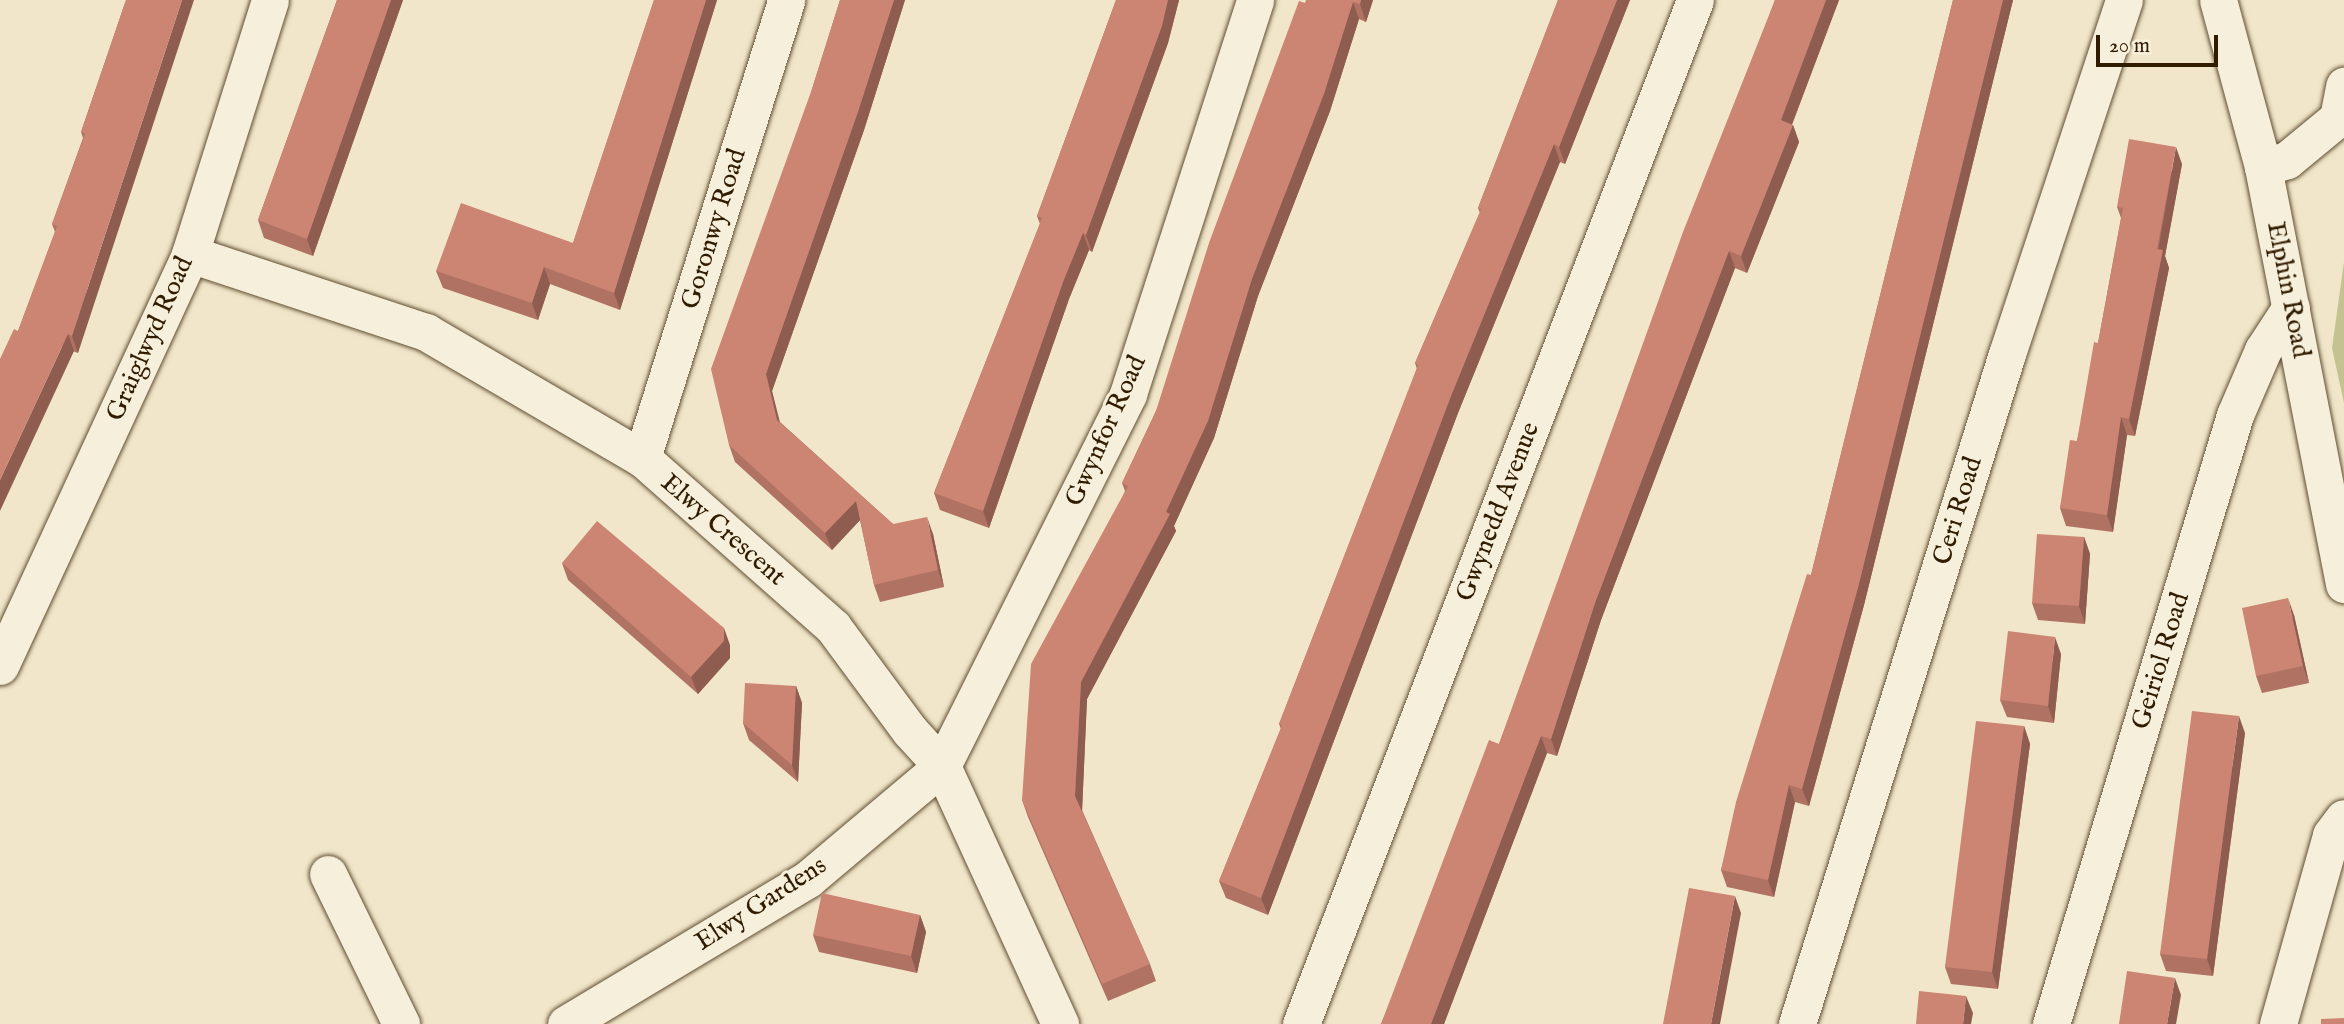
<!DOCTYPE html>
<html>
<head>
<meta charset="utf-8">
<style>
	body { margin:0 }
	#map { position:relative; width:2344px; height:1024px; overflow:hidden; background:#f1e6c9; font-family:"IM FELL English",serif }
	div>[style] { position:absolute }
	.green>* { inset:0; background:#c2c391 }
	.roads { filter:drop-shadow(0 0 2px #604e32) drop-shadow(0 0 2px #604e32) }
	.street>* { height:37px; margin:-18.5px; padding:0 18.5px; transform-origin:18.5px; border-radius:18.5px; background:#f6efdc }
	.wall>* { inset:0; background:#af7263 }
	.shaded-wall>* { inset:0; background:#8f5c50 }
	.building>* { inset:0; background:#cc8473 }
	span { translate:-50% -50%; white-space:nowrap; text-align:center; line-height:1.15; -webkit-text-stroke:6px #f6efdc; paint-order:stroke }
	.street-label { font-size:26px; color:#301c00 }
	.scale { position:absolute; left:2096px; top:35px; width:122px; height:32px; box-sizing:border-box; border:4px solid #301c00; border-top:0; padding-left:9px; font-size:21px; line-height:24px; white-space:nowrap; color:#301c00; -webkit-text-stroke:5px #f6efdc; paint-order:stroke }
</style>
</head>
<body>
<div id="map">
	<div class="green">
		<div style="clip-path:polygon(2344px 262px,2344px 403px,2332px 348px)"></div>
	</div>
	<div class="roads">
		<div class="street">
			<div style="left:2218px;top:0;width:173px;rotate:74.9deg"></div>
			<div style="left:2263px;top:167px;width:425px;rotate:79deg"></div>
			<div style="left:2263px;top:167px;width:25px;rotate:-16deg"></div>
			<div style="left:2287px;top:160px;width:66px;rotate:-39.5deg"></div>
			<div style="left:2338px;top:118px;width:33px;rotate:-79deg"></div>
			<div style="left:190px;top:254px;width:249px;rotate:18.3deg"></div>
			<div style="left:426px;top:332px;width:250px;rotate:30.3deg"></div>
			<div style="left:642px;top:458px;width:255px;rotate:41.5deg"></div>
			<div style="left:833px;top:627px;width:129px;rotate:53.5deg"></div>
			<div style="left:910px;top:731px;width:47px;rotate:47.6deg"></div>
			<div style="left:942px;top:766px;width:284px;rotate:65.4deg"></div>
			<div style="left:642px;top:458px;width:480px;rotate:-72.5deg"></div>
			<div style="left:0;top:666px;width:454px;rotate:-65.2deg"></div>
			<div style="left:190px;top:254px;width:266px;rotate:-72.5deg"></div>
			<div style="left:328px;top:874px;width:167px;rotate:64deg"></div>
			<div style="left:566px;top:1024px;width:282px;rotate:-30.9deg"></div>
			<div style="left:808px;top:879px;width:175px;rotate:-40.1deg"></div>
			<div style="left:942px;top:766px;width:416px;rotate:-63.4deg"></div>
			<div style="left:1128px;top:394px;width:414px;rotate:-72.1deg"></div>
			<div style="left:1301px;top:1024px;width:1097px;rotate:-68.95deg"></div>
			<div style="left:1797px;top:1024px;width:702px;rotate:-72.6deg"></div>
			<div style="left:2007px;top:354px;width:373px;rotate:-71.7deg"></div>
			<div style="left:2051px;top:1024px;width:636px;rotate:-73.19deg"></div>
			<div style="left:2235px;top:415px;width:71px;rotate:-66.7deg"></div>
			<div style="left:2263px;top:350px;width:51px;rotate:-56.9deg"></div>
			<div style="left:2278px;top:1024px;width:196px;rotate:-74.3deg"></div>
			<div style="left:2331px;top:835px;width:21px;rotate:-53deg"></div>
		</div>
	</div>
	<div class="wall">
		<div style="clip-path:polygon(126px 0,78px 353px,18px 331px,55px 232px,52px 224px,83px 138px,81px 132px)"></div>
		<div style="clip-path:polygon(337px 0,403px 0,313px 256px,264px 238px,258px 220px)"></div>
		<div style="clip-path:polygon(654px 0,717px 0,620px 310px,550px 284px,538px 320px,443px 288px,436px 271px,573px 243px)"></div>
		<div style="clip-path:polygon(840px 0,905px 0,864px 130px,772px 391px,780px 422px,893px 524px,933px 534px,944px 587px,880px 602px,874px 585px,860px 520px,832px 550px,735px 462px,729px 445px,812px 89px)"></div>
		<div style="clip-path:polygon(1116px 0,1179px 0,1168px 43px,1092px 252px,1089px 250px,1069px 299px,989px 528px,940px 510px,934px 493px,1040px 224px,1037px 216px)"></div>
		<div style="clip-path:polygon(1373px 0,1366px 22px,1359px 19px,1330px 111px,1258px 296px,1214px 438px,1174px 526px,1176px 531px,1087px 699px,1082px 810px,1150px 964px,1156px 981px,1108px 1001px,1028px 817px,1022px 800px,1125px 491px,1122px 483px,1156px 411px,1305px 3px)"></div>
		<div style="clip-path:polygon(1558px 0,1630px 0,1565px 164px,1560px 162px,1458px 413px,1268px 915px,1226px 898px,1219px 881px,1281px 729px,1279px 724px,1417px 369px,1415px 363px,1480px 213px,1478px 208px)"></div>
		<div style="clip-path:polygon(1775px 0,1839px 0,1792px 125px,1793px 125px,1799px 142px,1747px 273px,1735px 268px,1601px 620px,1557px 756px,1547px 753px,1444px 1024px,1381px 1024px,1499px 744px)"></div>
		<div style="clip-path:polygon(1953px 0,2013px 0,1864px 605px,1809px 806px,1795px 802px,1774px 897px,1727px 887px,1721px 870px,1811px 575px)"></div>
		<div style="clip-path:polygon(2182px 164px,2165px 256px,2169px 268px,2135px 436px,2127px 435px,2113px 532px,2066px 526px,2060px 508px,2077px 441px,2098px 343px,2121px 218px,2117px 207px)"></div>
		<div style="clip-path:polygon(2084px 537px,2090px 554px,2085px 624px,2038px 620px,2032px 603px)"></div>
		<div style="clip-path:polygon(562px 563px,730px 645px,730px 658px,698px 694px,568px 580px)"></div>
		<div style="clip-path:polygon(2294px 615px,2309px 683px,2262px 693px,2256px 676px)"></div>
		<div style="clip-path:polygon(2061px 654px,2054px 723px,2007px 717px,2000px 700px)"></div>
		<div style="clip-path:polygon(796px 686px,802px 703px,798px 782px,749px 740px,743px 723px)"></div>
		<div style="clip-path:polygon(2024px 726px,2030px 744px,1998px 989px,1951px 984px,1945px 967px)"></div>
		<div style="clip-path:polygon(2245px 733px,2213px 976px,2166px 971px,2160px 954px)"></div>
		<div style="clip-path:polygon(920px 915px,926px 932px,917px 973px,819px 952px,813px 935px)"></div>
	</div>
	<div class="shaded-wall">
		<div style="clip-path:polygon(182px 0,194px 0,78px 353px,72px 336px)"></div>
		<div style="clip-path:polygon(391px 0,403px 0,313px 256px,307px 239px)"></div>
		<div style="clip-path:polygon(706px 0,717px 0,620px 310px,614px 293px)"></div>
		<div style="clip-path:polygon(894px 0,905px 0,864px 130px,772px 391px,783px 437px,777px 420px,766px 374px)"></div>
		<div style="clip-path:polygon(1168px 0,1179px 0,1168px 43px,1092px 252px,1086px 235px)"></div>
		<div style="clip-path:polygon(1361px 0,1373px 0,1366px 22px,1360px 4px)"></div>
		<div style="clip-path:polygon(1617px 0,1630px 0,1565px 164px,1559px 147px)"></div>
		<div style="clip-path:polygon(1826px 0,1839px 0,1787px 137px,1781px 120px)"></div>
		<div style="clip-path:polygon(2003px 0,2013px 0,1864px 605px,1809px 806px,1802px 789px)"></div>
		<div style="clip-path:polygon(1353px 2px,1359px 19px,1330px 111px,1258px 296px,1214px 438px,1174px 526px,1176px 531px,1087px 699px,1082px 813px,1075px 796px,1081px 682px,1166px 512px)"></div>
		<div style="clip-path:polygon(1793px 125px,1799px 142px,1747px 273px,1741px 256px)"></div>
		<div style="clip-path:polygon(1554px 144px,1560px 162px,1458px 413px,1268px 915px,1261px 898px,1451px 396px)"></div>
		<div style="clip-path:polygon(2176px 147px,2182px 164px,2165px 256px,2169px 268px,2135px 436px,2129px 419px)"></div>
		<div style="clip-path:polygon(1083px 233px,1089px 250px,1069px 299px,989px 528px,983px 511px,1063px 282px)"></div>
		<div style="clip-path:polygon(1729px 251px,1735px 268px,1601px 620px,1557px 756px,1551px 739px,1595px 603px)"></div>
		<div style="clip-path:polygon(544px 267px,550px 284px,538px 320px,532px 303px)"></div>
		<div style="clip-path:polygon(68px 334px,74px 351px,0 511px,0 480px)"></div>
		<div style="clip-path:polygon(2121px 417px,2127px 435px,2113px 532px,2107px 515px)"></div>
		<div style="clip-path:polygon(856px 501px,862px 518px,832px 550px,825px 533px)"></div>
		<div style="clip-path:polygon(927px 517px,933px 534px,944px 587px,938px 570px)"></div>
		<div style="clip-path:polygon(2084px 537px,2090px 554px,2085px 624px,2079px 606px)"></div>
		<div style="clip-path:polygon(2288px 598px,2294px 615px,2309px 683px,2303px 666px)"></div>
		<div style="clip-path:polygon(724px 628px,730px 645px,730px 658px,698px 694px,691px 677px)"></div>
		<div style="clip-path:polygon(2055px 637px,2061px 654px,2054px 723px,2048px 706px)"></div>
		<div style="clip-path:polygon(796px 686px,802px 703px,798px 782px,792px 765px)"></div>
		<div style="clip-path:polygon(2239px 716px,2245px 733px,2213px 976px,2207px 959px)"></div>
		<div style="clip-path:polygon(2024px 726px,2030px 744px,1998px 989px,1992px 972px)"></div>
		<div style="clip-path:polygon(1541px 736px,1547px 753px,1444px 1024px,1431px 1024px)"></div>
		<div style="clip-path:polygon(1789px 785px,1795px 802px,1774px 897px,1768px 880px)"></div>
		<div style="clip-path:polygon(1735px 896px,1741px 913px,1720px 1024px,1711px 1024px)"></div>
		<div style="clip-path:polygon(920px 915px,926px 932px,917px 973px,911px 956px)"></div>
		<div style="clip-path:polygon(2175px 978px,2181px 995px,2176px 1024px,2167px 1024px)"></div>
		<div style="clip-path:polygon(1966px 996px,1973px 1013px,1971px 1024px,1963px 1024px)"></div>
	</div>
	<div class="building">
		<div style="clip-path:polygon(126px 0,182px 0,72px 336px,68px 334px,0 480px,0 359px,14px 329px,18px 331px,57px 226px,52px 224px,85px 134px,81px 132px)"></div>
		<div style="clip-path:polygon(337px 0,391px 0,307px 239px,258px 220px)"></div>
		<div style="clip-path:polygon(654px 0,706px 0,614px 293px,544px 267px,532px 303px,436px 271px,461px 203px,573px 243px)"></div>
		<div style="clip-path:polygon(840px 0,894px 0,858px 112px,766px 374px,777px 420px,893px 524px,927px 517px,938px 570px,874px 585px,856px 501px,825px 533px,729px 445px,711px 369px,812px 89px)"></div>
		<div style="clip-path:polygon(1116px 0,1168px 0,1162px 26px,1086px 235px,1083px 233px,1063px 282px,983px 511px,934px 493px,1042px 218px,1037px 216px)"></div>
		<div style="clip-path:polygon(1306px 0,1361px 0,1360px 4px,1353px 2px,1324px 94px,1252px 279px,1208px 421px,1166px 512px,1170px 514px,1081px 682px,1075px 796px,1150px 964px,1102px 984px,1022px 800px,1031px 664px,1128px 486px,1122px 483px,1156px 411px,1209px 243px,1299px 1px,1305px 3px)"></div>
		<div style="clip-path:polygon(1558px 0,1617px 0,1559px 147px,1554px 144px,1451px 396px,1261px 898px,1219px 881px,1282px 725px,1279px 724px,1418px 365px,1415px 363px,1481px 209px,1478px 208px)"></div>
		<div style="clip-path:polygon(1775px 0,1826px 0,1781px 120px,1793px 125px,1741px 256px,1729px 251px,1595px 603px,1551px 739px,1541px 736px,1431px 1024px,1381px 1024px,1489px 740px,1499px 744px,1683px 232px)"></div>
		<div style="clip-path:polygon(1953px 0,2003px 0,1858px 588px,1802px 789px,1789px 785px,1768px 880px,1721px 870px,1736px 802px,1807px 574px,1811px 575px)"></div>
		<div style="clip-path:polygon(2129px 139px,2176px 147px,2157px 249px,2163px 250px,2129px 419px,2121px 417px,2107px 515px,2060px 508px,2070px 440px,2077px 441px,2094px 342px,2098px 343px,2123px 208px,2117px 207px)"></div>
		<div style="clip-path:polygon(597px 521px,724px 628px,724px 641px,691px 677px,562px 563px)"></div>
		<div style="clip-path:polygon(2037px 534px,2084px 537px,2079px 606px,2032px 603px)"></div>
		<div style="clip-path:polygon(2288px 598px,2303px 666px,2256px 676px,2242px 608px)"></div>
		<div style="clip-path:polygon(2008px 631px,2055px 637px,2048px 706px,2000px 700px)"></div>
		<div style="clip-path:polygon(745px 683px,796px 686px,792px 765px,743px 723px)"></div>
		<div style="clip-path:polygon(2192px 711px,2239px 716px,2207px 959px,2160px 954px)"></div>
		<div style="clip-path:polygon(1976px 721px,2024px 726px,1992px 972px,1945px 967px)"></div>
		<div style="clip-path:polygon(1689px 888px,1735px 896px,1711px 1024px,1663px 1024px)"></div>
		<div style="clip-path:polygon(822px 893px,920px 915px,911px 956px,813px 935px)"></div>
		<div style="clip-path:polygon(2127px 971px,2175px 978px,2167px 1024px,2119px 1024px)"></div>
		<div style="clip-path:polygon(1919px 991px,1966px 996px,1963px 1024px,1916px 1024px)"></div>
		<div style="clip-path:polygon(2344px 1018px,2344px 1024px,2321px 1024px,2321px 1019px)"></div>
	</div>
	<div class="street-label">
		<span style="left:714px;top:229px;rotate:-73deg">Goronwy Road</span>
		<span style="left:2288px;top:290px;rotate:79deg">Elphin Road</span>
		<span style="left:150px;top:339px;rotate:-66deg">Graiglwyd Road</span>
		<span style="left:1106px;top:431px;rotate:-66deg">Gwynfor Road</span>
		<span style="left:1958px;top:511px;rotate:-73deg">Ceri Road</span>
		<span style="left:1498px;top:512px;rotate:-69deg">Gwynedd Avenue</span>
		<span style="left:723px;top:530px;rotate:41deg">Elwy Crescent</span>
		<span style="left:2161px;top:661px;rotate:-73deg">Geiriol Road</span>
		<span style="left:761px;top:904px;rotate:-33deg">Elwy Gardens</span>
	</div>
	<div class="scale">20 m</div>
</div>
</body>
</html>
